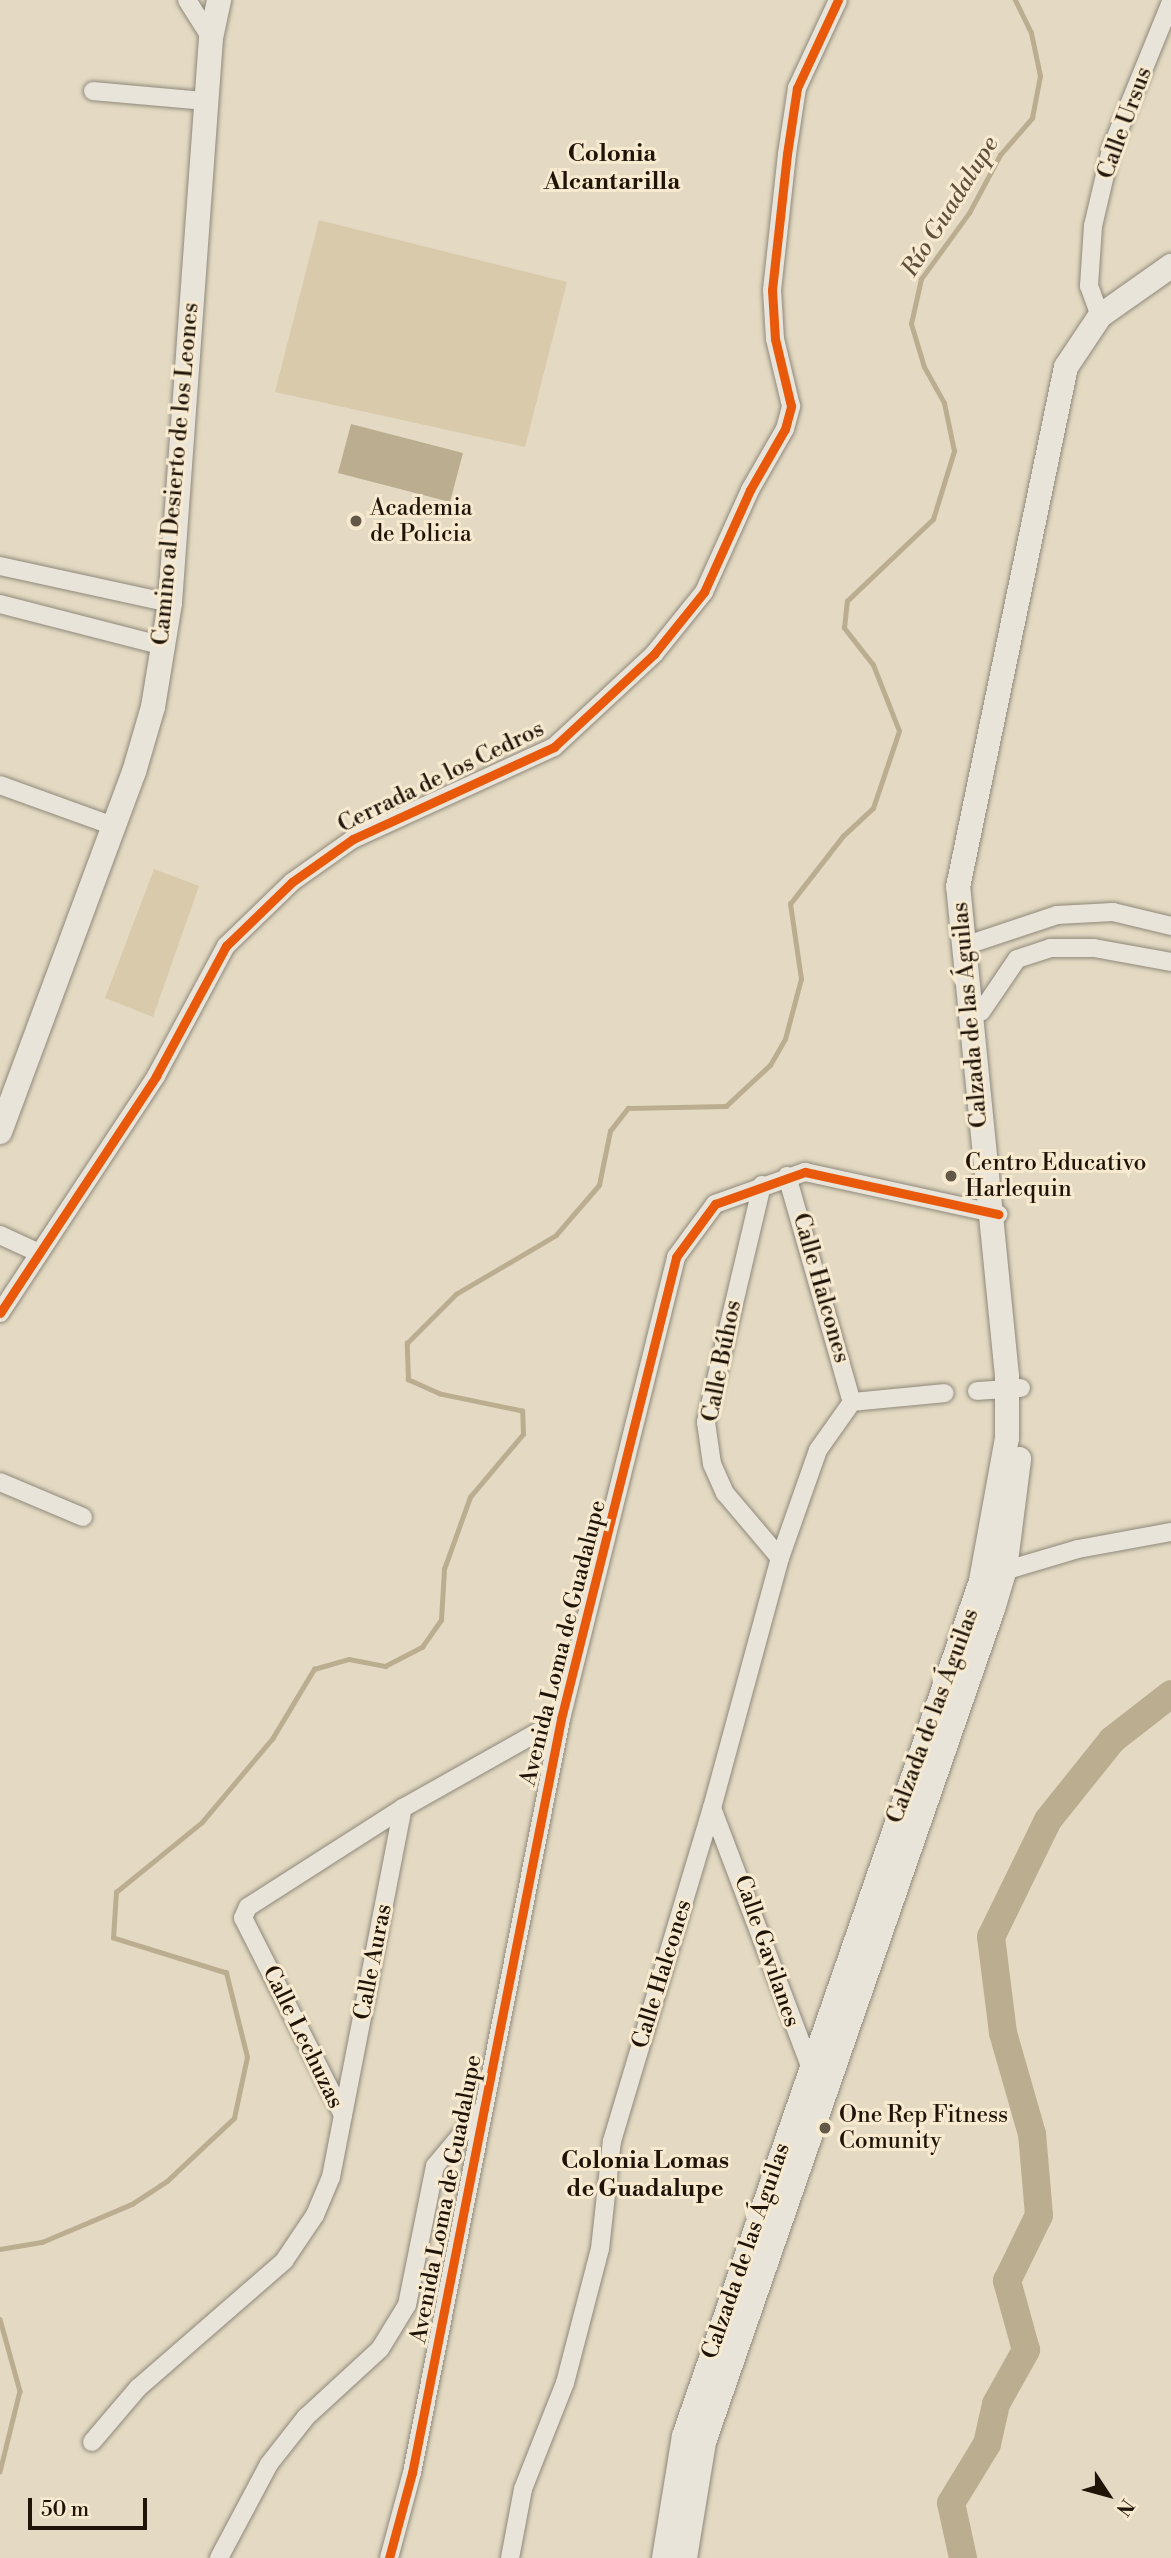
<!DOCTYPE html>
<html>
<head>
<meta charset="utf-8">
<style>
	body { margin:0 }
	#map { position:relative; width:1171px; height:2558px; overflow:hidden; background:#e4dac3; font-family:"Libre Bodoni",serif }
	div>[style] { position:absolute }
	.green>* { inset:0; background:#d8caab }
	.water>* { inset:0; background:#bbad90 }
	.stream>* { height:4.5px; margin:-2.25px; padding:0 2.25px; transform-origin:2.25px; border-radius:2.25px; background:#bbad90 }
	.river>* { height:28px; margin:-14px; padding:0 14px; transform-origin:14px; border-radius:14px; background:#bbad90 }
	.roads { filter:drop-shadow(0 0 2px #8f887a) drop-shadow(0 0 2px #8f887a) }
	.minor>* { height:18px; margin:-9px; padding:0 9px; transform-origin:9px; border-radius:9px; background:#e9e4d9 }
	.secondary>* { height:24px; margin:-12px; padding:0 12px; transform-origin:12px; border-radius:12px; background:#e9e4d9 }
	.cycleway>* { height:9px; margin:-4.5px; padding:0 4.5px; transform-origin:4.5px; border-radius:4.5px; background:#e8590c }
	.dots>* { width:19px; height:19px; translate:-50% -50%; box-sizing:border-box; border:4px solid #f7ead0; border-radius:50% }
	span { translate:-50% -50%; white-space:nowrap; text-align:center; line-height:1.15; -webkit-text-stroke:6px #f7ead0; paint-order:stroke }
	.street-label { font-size:23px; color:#1f1407 }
	.poi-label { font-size:23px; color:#1f1407 }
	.left { translate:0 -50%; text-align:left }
	.neighbourhood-label { font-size:24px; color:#1f1407; font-weight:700 }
	.water-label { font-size:24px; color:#5e503b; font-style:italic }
	.north { position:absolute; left:1073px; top:2460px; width:70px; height:70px; -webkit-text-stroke:5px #f7ead0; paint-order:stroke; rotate:126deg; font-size:19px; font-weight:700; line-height:28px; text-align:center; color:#1f1407 }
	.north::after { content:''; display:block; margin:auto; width:24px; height:32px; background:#1f1407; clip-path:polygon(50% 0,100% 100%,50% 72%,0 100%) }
	.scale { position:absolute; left:28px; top:2498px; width:119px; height:32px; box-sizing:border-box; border:4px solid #1f1407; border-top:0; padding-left:9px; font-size:21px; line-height:24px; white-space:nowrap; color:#1f1407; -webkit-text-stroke:5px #f7ead0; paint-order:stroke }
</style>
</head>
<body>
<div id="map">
	<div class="green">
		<div style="clip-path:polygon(319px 220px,567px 282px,525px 447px,275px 392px)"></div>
		<div style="clip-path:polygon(154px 869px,199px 886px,153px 1017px,105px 998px)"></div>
	</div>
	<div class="water">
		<div style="clip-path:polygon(351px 424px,463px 453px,450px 502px,338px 473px)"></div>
	</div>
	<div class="stream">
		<div style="left:0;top:2249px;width:43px;rotate:-9.5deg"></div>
		<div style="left:42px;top:2242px;width:98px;rotate:-22.9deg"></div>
		<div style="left:132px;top:2204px;width:42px;rotate:-33.3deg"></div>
		<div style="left:167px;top:2181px;width:92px;rotate:-43.2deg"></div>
		<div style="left:234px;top:2118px;width:62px;rotate:-78deg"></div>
		<div style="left:247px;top:2057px;width:87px;rotate:-104deg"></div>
		<div style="left:226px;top:1973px;width:118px;rotate:-162.8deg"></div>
		<div style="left:113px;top:1938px;width:46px;rotate:-86.3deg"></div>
		<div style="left:116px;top:1892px;width:111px;rotate:-39.1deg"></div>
		<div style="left:202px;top:1822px;width:109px;rotate:-49.9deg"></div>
		<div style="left:272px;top:1739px;width:82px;rotate:-59deg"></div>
		<div style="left:314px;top:1669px;width:36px;rotate:-16deg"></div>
		<div style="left:349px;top:1659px;width:37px;rotate:11deg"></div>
		<div style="left:385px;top:1666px;width:42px;rotate:-27.2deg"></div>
		<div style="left:422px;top:1647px;width:33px;rotate:-55deg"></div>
		<div style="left:441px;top:1620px;width:51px;rotate:-86.6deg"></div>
		<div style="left:444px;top:1569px;width:77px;rotate:-70.1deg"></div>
		<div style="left:470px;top:1497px;width:82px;rotate:-49.9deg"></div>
		<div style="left:523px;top:1434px;width:23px;rotate:-92deg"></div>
		<div style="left:522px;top:1411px;width:84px;rotate:-168.3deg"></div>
		<div style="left:440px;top:1394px;width:35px;rotate:-156deg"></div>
		<div style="left:408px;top:1380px;width:37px;rotate:-92deg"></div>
		<div style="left:407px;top:1343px;width:69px;rotate:-45deg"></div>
		<div style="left:456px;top:1294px;width:116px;rotate:-30.5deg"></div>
		<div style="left:556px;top:1235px;width:66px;rotate:-49.3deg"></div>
		<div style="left:599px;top:1185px;width:55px;rotate:-78.5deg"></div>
		<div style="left:610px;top:1131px;width:29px;rotate:-52deg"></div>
		<div style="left:628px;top:1108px;width:98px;rotate:-1.2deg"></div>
		<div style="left:726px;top:1106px;width:60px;rotate:-43deg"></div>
		<div style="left:770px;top:1065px;width:30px;rotate:-60deg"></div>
		<div style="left:785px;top:1039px;width:62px;rotate:-75.1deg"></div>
		<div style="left:801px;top:979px;width:76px;rotate:-98.3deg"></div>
		<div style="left:790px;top:904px;width:86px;rotate:-52.1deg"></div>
		<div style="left:843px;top:836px;width:41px;rotate:-43deg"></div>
		<div style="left:873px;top:808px;width:81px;rotate:-71.3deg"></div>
		<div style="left:899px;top:731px;width:71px;rotate:-111.5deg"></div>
		<div style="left:873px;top:665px;width:47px;rotate:-128.1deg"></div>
		<div style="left:844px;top:628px;width:27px;rotate:-84deg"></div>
		<div style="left:847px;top:601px;width:119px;rotate:-43.6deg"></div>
		<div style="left:933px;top:519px;width:71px;rotate:-72.8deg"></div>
		<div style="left:954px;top:451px;width:49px;rotate:-101.8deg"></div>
		<div style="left:944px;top:403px;width:41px;rotate:-119.1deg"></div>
		<div style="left:924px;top:367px;width:45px;rotate:-106.8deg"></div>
		<div style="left:911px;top:324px;width:46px;rotate:-77.5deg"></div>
		<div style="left:921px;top:279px;width:82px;rotate:-54deg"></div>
		<div style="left:969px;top:213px;width:66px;rotate:-61.9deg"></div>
		<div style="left:1000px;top:155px;width:49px;rotate:-49.1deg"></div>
		<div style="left:1032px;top:118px;width:43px;rotate:-79.2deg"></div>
		<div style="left:1040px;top:76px;width:44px;rotate:-101.8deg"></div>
		<div style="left:1031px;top:33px;width:37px;rotate:-116deg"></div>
		<div style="left:0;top:2319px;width:75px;rotate:74.5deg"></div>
		<div style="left:20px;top:2391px;width:83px;rotate:103.9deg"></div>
	</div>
	<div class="river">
		<div style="left:963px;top:2558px;width:56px;rotate:-102.3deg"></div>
		<div style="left:951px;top:2503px;width:69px;rotate:-58.6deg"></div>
		<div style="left:987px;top:2444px;width:41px;rotate:-77.3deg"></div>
		<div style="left:996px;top:2404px;width:62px;rotate:-60.9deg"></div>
		<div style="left:1026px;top:2350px;width:72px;rotate:-105.4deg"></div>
		<div style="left:1007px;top:2281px;width:73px;rotate:-64.1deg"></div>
		<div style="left:1039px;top:2215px;width:81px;rotate:-94.9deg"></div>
		<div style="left:1032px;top:2134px;width:105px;rotate:-106deg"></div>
		<div style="left:1003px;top:2033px;width:97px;rotate:-97.1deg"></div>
		<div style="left:991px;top:1937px;width:130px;rotate:-64deg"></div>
		<div style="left:1048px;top:1820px;width:102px;rotate:-51.3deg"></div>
		<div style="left:1112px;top:1740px;width:75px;rotate:-37.9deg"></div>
	</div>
	<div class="roads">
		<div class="minor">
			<div style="left:187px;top:0;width:45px;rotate:57.7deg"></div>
			<div style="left:93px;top:91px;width:113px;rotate:5.1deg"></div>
			<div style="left:1100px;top:316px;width:32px;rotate:-110deg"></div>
			<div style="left:1089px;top:286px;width:60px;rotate:-86.2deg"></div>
			<div style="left:1093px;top:226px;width:79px;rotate:-76.8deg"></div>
			<div style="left:1111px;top:149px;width:159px;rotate:-67.8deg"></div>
			<div style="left:0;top:566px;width:174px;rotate:12.3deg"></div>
			<div style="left:0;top:604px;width:168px;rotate:14.4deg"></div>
			<div style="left:0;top:785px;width:120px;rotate:19.9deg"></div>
			<div style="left:973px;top:943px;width:89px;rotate:-18.4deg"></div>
			<div style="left:1057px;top:915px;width:56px;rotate:-3.1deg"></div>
			<div style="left:1113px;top:912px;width:60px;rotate:13.6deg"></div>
			<div style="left:981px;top:1012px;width:64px;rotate:-55.8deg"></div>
			<div style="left:1017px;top:959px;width:35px;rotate:-18deg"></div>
			<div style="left:1050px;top:948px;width:44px"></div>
			<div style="left:1094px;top:948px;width:78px;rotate:10.3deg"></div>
			<div style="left:787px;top:1176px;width:235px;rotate:74deg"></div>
			<div style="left:762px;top:1185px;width:244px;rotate:103.3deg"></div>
			<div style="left:706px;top:1422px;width:42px;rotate:81.9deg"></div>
			<div style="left:712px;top:1464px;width:32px;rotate:66deg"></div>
			<div style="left:725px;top:1493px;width:85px;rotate:49.8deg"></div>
			<div style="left:0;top:1235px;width:43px;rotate:24.8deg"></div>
			<div style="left:0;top:1313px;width:284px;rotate:-56.6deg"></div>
			<div style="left:156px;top:1076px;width:148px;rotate:-61.7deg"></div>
			<div style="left:226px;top:946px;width:92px;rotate:-44.1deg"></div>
			<div style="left:292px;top:882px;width:75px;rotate:-35.2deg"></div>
			<div style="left:353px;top:839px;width:221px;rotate:-24.6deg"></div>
			<div style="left:554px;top:747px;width:137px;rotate:-42.9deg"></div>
			<div style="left:654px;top:654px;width:80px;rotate:-51.1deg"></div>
			<div style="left:704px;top:592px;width:112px;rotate:-65.7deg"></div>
			<div style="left:750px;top:490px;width:70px;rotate:-60.2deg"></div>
			<div style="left:785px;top:429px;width:24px;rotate:-75deg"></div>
			<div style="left:791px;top:406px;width:69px;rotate:-103.4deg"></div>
			<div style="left:775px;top:339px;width:49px;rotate:-93.5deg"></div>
			<div style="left:772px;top:290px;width:137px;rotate:-83.7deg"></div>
			<div style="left:787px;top:154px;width:67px;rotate:-81.4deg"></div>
			<div style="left:797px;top:88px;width:97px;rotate:-65deg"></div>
			<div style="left:977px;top:1391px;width:44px;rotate:-3.9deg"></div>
			<div style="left:0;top:1482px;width:90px;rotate:22.9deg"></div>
			<div style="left:997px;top:1573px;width:84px;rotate:-16.5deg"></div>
			<div style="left:1078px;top:1549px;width:95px;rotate:-10.4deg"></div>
			<div style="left:712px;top:1808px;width:288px;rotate:69.2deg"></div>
			<div style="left:343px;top:2115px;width:221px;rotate:-116.9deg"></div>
			<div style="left:243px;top:1918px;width:12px;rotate:-66deg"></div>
			<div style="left:248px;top:1907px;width:184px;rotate:-32.6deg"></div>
			<div style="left:403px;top:1808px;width:181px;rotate:-29.4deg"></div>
			<div style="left:92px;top:2442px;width:71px;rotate:-49.6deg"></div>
			<div style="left:138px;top:2388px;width:194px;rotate:-41deg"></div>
			<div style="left:284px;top:2261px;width:55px;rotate:-56deg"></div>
			<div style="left:315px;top:2215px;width:41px;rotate:-67.2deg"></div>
			<div style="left:331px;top:2177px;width:376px;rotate:-79deg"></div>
			<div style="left:219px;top:2558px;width:106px;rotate:-62deg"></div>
			<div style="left:269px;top:2464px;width:60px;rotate:-51.8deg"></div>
			<div style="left:306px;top:2417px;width:100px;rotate:-42.6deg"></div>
			<div style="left:380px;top:2349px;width:52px;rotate:-58.5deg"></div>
			<div style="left:407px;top:2305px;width:142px;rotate:-78.6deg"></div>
			<div style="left:435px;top:2166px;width:72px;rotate:-50.1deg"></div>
			<div style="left:389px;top:2558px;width:88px;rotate:-74.9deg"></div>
			<div style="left:412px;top:2473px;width:769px;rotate:-78.82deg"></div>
			<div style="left:561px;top:1719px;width:476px;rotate:-76deg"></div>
			<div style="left:676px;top:1257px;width:66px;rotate:-53.7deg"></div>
			<div style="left:715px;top:1204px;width:96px;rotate:-19.6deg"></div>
			<div style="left:805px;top:1172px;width:198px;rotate:12.3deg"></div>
			<div style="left:510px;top:2558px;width:70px;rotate:-79.3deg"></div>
			<div style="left:523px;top:2489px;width:114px;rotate:-68.4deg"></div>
			<div style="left:565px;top:2383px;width:138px;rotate:-75.4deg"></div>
			<div style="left:600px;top:2249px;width:109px;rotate:-83.7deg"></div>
			<div style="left:612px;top:2141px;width:348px;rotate:-73.3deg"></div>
			<div style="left:712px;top:1808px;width:259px;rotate:-74.8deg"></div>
			<div style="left:780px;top:1558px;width:114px;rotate:-70.6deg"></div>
			<div style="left:818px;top:1450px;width:59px;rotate:-54.7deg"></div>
			<div style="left:852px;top:1402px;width:93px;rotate:-5.5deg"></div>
		</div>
		<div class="secondary">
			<div style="left:0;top:1132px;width:384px;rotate:-69.6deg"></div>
			<div style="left:134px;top:772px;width:68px;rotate:-73.7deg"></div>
			<div style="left:153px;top:707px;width:105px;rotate:-80.7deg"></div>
			<div style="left:170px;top:603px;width:566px;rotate:-85.85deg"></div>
			<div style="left:211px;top:38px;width:39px;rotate:-78deg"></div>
			<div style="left:664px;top:2558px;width:124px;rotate:-80.7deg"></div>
			<div style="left:684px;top:2436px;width:905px;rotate:-70.84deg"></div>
			<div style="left:981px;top:1581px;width:145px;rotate:-79.7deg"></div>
			<div style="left:1007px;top:1438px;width:62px;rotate:-90deg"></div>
			<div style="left:1007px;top:1376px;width:491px;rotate:-95.7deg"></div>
			<div style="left:958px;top:887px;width:531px;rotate:-78.27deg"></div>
			<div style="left:1066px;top:367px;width:61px;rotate:-56.3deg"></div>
			<div style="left:1100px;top:316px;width:87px;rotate:-35.2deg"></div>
			<div style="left:685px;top:2558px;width:118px;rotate:-80.7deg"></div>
			<div style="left:704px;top:2442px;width:882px;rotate:-70.87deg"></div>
			<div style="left:993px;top:1609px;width:42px;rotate:-73.3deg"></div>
			<div style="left:1005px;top:1569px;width:111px;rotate:-82.7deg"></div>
		</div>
	</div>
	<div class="cycleway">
		<div style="left:0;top:1313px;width:284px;rotate:-56.6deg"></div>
		<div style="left:156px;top:1076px;width:148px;rotate:-61.7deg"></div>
		<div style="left:226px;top:946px;width:92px;rotate:-44.1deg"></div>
		<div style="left:292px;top:882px;width:75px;rotate:-35.2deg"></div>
		<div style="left:353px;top:839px;width:221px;rotate:-24.6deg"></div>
		<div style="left:554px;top:747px;width:137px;rotate:-42.9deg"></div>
		<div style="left:654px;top:654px;width:80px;rotate:-51.1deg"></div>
		<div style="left:704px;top:592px;width:112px;rotate:-65.7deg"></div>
		<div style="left:750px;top:490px;width:70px;rotate:-60.2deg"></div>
		<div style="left:785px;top:429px;width:24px;rotate:-75deg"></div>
		<div style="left:791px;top:406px;width:69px;rotate:-103.4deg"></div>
		<div style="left:775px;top:339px;width:49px;rotate:-93.5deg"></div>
		<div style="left:772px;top:290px;width:137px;rotate:-83.7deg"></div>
		<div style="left:787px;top:154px;width:67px;rotate:-81.4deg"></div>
		<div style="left:797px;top:88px;width:97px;rotate:-65deg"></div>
		<div style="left:389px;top:2558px;width:88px;rotate:-74.9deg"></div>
		<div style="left:412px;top:2473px;width:769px;rotate:-78.82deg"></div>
		<div style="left:561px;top:1719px;width:476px;rotate:-76deg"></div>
		<div style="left:676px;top:1257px;width:66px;rotate:-53.7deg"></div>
		<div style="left:715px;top:1204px;width:96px;rotate:-19.6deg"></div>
		<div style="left:805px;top:1172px;width:198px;rotate:12.3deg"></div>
	</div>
	<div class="dots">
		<div style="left:356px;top:521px;background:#645949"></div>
		<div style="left:951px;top:1176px;background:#645949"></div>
		<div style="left:825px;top:2128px;background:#645949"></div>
	</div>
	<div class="street-label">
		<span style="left:1125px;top:123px;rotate:-70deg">Calle Ursus</span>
		<span style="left:176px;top:474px;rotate:-85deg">Camino al Desierto de los Leones</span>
		<span style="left:441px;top:777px;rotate:-26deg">Cerrada de los Cedros</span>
		<span style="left:970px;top:1015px;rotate:-95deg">Calzada de las Águilas</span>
		<span style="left:821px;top:1288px;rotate:74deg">Calle Halcones</span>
		<span style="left:722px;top:1361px;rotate:-79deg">Calle Búhos</span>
		<span style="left:563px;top:1643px;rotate:-76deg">Avenida Loma de Guadalupe</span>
		<span style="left:933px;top:1716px;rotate:-70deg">Calzada de las Águilas</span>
		<span style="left:767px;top:1951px;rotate:71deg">Calle Gavilanes</span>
		<span style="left:373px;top:1962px;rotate:-79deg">Calle Auras</span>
		<span style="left:662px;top:1974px;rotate:-73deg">Calle Halcones</span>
		<span style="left:303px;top:2037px;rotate:64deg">Calle Lechuzas</span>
		<span style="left:446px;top:2199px;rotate:-79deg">Avenida Loma de Guadalupe</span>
		<span style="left:746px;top:2251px;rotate:-71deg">Calzada de las Águilas</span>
	</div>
	<div class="poi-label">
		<span class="left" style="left:370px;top:521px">Academia<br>de Policia</span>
		<span class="left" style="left:965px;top:1176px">Centro Educativo<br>Harlequin</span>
		<span class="left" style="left:839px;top:2128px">One Rep Fitness<br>Comunity</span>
	</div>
	<div class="neighbourhood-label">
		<span style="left:612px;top:169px">Colonia<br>Alcantarilla</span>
		<span style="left:645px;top:2176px">Colonia Lomas<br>de Guadalupe</span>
	</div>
	<div class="water-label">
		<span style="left:951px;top:207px;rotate:-58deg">Río Guadalupe</span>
	</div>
	<div class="north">N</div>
	<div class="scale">50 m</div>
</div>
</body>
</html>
